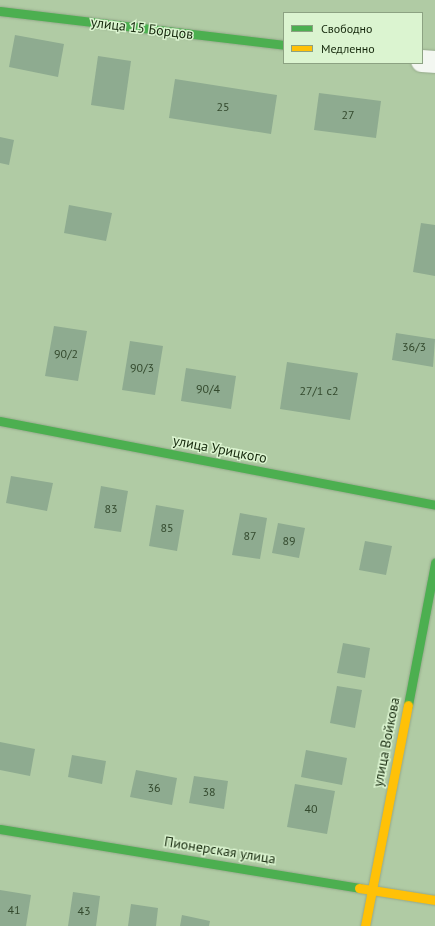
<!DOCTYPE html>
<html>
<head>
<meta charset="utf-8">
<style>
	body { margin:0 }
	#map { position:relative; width:435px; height:926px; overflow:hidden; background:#b0cba4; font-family:"PT Sans",sans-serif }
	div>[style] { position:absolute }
	.building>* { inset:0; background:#8eab90 }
	.roads { filter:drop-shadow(0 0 1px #95aa8b) drop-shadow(0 0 1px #95aa8b) }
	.street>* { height:22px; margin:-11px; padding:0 11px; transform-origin:11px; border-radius:11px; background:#f3f7f1 }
	.fast>* { height:9px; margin:-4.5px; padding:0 4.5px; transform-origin:4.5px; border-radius:4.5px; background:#4caf50 }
	.slow>* { height:9px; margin:-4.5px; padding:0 4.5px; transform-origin:4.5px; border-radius:4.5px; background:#ffc107 }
	span { translate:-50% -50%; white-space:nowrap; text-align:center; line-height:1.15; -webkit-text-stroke:3px #dbf4d0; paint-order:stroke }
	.number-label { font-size:12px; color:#33492d }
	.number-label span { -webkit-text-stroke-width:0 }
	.street-label { font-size:14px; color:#15280c }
	.legend { position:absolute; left:283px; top:12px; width:140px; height:52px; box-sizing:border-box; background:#dbf4d0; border:1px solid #8ca282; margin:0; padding:5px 7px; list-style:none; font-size:12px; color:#15280c }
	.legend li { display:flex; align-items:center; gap:8px; height:20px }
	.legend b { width:20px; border:1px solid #8ca282 }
</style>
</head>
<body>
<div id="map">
	<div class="building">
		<div style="clip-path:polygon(15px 35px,64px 44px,58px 77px,9px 67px)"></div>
		<div style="clip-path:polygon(98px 56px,131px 61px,124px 110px,91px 105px)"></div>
		<div style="clip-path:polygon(175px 79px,277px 95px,271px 134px,169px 118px)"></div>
		<div style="clip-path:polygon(319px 93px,381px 101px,376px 138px,314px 130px)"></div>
		<div style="clip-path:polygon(0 137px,14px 140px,9px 165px,0 163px)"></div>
		<div style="clip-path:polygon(69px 205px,112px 213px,106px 241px,64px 233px)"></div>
		<div style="clip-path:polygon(421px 223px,435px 225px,435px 276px,413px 272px)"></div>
		<div style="clip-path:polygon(54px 326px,87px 331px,78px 381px,45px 376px)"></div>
		<div style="clip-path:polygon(396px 333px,435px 339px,433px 367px,392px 360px)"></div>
		<div style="clip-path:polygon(130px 341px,163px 346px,155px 395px,122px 390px)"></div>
		<div style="clip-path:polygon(287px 362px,358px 373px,350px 420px,280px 409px)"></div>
		<div style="clip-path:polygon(186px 368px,236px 376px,231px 409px,181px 401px)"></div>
		<div style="clip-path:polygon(11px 476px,53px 483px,47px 511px,6px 503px)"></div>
		<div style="clip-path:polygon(101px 486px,128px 491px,121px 532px,94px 528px)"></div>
		<div style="clip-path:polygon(156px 505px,184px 510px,177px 551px,149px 546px)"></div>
		<div style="clip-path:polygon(240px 513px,267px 518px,260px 559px,232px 555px)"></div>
		<div style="clip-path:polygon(278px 523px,305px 528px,299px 558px,272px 553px)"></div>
		<div style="clip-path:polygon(365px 541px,392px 546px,386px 575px,359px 570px)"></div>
		<div style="clip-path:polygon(343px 643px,370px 648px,365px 678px,337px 673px)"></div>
		<div style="clip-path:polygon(337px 686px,362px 690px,355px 728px,330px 723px)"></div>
		<div style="clip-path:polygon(0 742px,35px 749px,30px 776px,0 770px)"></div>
		<div style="clip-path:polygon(306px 750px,347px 758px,342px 785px,301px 777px)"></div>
		<div style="clip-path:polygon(72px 755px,106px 761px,102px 784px,68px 777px)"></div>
		<div style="clip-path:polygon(136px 770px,177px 778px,172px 805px,130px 797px)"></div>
		<div style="clip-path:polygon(194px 776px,228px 781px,224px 809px,189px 803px)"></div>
		<div style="clip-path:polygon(295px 784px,335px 791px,327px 834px,287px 827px)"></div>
		<div style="clip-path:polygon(0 890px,31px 895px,26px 926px,0 926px)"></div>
		<div style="clip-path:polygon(73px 892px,100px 896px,96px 926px,68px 926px)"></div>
		<div style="clip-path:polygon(131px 904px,158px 908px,156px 926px,128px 926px)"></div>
		<div style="clip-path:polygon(182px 915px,210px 921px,209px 926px,180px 926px)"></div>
	</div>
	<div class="roads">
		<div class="street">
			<div style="left:422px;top:61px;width:13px;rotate:4deg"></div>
		</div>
		<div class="fast">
			<div style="left:0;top:11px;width:286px;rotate:6.8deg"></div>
			<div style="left:0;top:421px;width:443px;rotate:10.9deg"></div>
			<div style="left:408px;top:705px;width:145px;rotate:-79.2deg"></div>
			<div style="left:0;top:829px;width:364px;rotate:9.3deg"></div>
		</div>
		<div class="slow">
			<div style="left:359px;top:888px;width:77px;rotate:9deg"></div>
			<div style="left:365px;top:926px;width:225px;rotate:-79deg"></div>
		</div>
	</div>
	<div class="number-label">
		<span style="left:223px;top:107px">25</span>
		<span style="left:348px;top:115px">27</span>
		<span style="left:414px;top:347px">36/3</span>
		<span style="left:66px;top:354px">90/2</span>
		<span style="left:142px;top:368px">90/3</span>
		<span style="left:208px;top:389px">90/4</span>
		<span style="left:319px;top:391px">27/1 с2</span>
		<span style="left:111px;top:509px">83</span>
		<span style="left:167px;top:528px">85</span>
		<span style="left:250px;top:536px">87</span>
		<span style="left:289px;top:541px">89</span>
		<span style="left:154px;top:788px">36</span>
		<span style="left:209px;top:792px">38</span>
		<span style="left:311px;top:809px">40</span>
		<span style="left:14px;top:910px">41</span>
		<span style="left:84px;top:911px">43</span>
	</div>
	<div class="street-label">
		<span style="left:142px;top:28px;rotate:7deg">улица 15 Борцов</span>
		<span style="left:220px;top:449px;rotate:11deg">улица Урицкого</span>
		<span style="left:386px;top:742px;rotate:-79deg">улица Войкова</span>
		<span style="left:220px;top:850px;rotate:9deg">Пионерская улица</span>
	</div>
	<ul class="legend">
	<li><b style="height:5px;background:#4caf50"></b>Свободно</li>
	<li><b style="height:5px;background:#ffc107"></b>Медленно</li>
	</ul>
</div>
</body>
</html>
